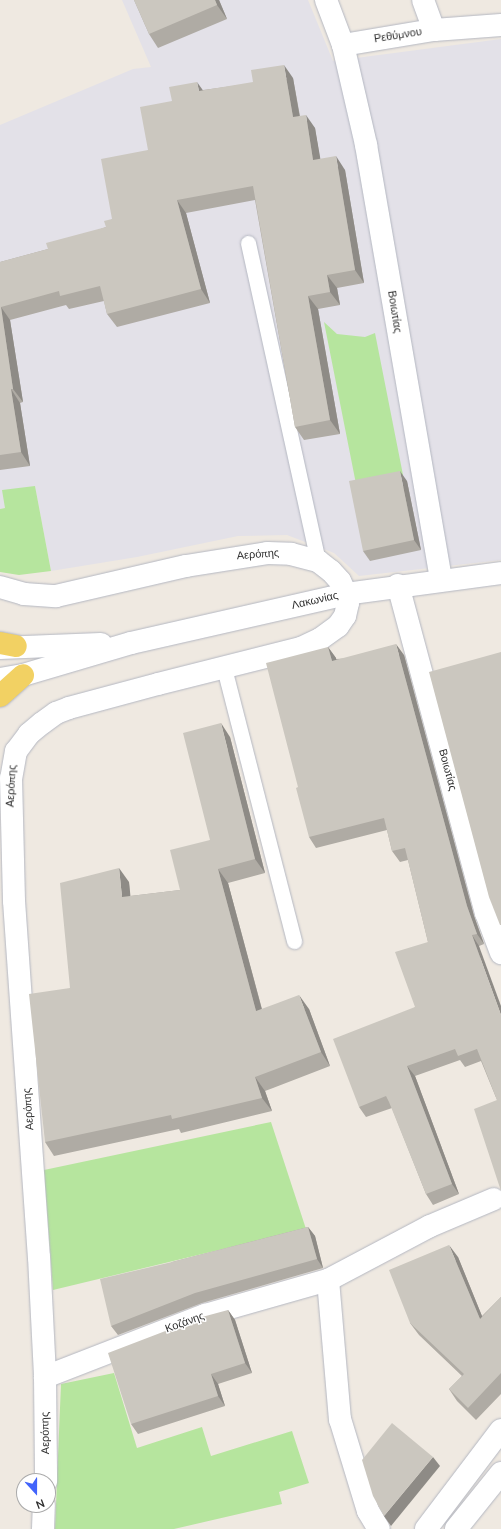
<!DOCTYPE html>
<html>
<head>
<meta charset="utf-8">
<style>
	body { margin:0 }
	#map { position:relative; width:501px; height:1529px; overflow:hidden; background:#efe9e1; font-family:"Nunito Sans",sans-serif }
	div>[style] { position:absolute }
	.industrial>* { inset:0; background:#e3e1e8 }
	.green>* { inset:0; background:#b6e59e }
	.roads { filter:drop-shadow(0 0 1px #b4b7c1) drop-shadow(0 0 1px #b4b7c1) }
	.lane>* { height:15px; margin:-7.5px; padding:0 7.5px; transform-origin:7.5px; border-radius:7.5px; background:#fff }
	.street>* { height:22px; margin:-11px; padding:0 11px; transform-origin:11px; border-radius:11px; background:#fff }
	.secondary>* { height:22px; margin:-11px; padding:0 11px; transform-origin:11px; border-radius:11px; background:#fff }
	.primary>* { height:22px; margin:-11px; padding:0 11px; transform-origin:11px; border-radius:11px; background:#f2d163 }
	.wall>* { inset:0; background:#afaba4 }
	.shaded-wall>* { inset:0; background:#8e8b86 }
	.building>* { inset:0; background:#cbc7bf }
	span { translate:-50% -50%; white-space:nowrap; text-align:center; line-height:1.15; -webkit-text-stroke:3px #fff; paint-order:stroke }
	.street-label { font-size:11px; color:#2e2e2e }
	.north { position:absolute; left:16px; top:1473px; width:40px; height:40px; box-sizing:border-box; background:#fff; border:1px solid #ababab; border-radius:50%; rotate:159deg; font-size:11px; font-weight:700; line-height:16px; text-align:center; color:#2e2e2e }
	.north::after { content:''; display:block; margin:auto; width:14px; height:18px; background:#4264fb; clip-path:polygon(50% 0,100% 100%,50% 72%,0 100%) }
</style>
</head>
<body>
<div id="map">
	<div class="industrial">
		<div style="clip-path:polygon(122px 0,308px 0,333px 61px,501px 39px,501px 560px,359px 576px,334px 553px,287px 535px,238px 536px,137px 557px,51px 571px,35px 486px,5px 508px,0 509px,0 125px,133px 69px,151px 67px)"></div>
	</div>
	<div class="green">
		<div style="clip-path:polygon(324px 322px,337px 334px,365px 337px,375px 333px,403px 475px,356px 484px)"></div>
		<div style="clip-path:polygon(35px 486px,51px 571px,19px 575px,0 572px,0 509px,5px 508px,2px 490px)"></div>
		<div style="clip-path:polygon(271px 1122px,306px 1229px,53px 1290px,44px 1170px)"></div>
		<div style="clip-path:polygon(114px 1373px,137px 1448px,202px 1427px,211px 1456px,292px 1431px,309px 1483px,279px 1492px,282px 1504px,174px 1529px,55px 1529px,61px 1384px)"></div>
	</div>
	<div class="roads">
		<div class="lane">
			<div style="left:248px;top:243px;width:326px;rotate:77.6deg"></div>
			<div style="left:224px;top:668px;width:282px;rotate:75.6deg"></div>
		</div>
		<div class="street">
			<div style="left:326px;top:0;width:48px;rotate:69.3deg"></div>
			<div style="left:343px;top:45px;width:92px;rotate:-9.4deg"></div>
			<div style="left:434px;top:30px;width:67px;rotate:-4.3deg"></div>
			<div style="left:423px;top:0;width:32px;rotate:70deg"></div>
			<div style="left:343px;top:45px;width:103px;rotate:77deg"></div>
			<div style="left:366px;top:145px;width:441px;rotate:80.2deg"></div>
			<div style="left:398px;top:585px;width:340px;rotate:75deg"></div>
			<div style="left:486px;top:913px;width:43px;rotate:69.4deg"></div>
			<div style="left:0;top:587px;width:25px;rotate:16deg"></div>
			<div style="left:24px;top:594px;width:32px;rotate:4deg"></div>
			<div style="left:56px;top:596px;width:133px;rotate:-13deg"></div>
			<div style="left:186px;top:566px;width:82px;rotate:-9.1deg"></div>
			<div style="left:267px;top:553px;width:24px;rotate:2deg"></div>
			<div style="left:291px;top:554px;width:28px;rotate:15deg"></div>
			<div style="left:318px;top:561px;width:16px;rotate:38deg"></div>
			<div style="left:331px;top:571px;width:13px;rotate:48deg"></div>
			<div style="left:340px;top:581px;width:14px;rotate:65deg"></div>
			<div style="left:346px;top:594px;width:9px;rotate:77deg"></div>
			<div style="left:348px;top:603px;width:13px;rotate:103deg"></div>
			<div style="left:345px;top:616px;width:12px;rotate:125deg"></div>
			<div style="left:338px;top:626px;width:22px;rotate:144deg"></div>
			<div style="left:320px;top:639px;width:21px;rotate:155deg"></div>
			<div style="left:301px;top:648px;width:147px;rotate:165.9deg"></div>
			<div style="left:158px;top:684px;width:92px;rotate:164.9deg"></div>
			<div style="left:69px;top:708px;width:14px;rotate:159deg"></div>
			<div style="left:56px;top:713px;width:17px;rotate:144deg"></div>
			<div style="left:42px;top:723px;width:17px;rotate:140deg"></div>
			<div style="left:29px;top:734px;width:21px;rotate:127deg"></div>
			<div style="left:16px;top:751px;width:27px;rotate:100deg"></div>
			<div style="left:11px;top:778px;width:123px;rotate:88.6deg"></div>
			<div style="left:14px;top:901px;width:357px;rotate:86deg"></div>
			<div style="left:39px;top:1257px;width:120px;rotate:87.1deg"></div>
			<div style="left:45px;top:1377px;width:104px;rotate:89.4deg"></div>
			<div style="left:328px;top:1280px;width:140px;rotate:85.1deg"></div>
			<div style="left:340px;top:1419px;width:96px;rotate:73.1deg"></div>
			<div style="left:368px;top:1511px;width:21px;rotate:59deg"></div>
			<div style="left:45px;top:1377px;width:172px;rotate:-21.2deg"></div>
			<div style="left:205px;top:1315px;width:128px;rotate:-15.9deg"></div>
			<div style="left:328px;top:1280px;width:115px;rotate:-27.9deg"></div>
			<div style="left:430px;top:1226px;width:69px;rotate:-22.9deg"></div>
			<div style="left:43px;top:1529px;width:24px;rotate:-88deg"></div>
			<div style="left:426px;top:1529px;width:124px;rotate:-52.9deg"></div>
		</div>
		<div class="secondary">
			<div style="left:0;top:648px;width:101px;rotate:-2.3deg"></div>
			<div style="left:0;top:679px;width:23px;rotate:-10deg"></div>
			<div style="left:23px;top:675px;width:113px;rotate:-16.5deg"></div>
			<div style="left:131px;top:643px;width:221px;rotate:-12.8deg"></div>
			<div style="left:346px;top:594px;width:156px;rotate:-7.7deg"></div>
			<div style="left:456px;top:1529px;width:72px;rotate:-51.2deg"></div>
		</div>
		<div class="primary">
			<div style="left:0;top:643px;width:16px;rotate:11deg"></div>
			<div style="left:0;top:696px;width:31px;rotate:-42deg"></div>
		</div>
	</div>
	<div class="wall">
		<div style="clip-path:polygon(134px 0,219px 0,227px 19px,158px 48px,149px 34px)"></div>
		<div style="clip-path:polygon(293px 78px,300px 116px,315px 128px,320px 159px,345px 170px,364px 283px,337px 288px,340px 305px,318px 309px,340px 434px,304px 440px,295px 427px,255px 200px,186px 213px,210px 303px,117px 327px,107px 314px,104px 301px,69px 309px,66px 305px,10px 320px,23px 402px,20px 403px,30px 466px,0 470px,0 262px,48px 249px,106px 227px,112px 219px,148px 150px,172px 101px,203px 90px)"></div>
		<div style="clip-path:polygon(407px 481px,421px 550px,370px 561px,363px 551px)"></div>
		<div style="clip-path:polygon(328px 647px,336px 658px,336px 659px,404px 655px,474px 916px,484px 944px,479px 946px,497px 1100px,481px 1061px,465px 1067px,460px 1060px,415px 1076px,459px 1194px,433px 1205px,426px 1194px,392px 1108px,366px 1117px,359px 1107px,415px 1007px,428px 942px,408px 860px,400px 862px,392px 851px,387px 830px,316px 848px,309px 837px)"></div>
		<div style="clip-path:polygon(230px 737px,265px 873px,228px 883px,262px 1009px,309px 1009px,330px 1066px,265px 1091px,272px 1111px,181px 1133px,179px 1129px,54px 1156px,45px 1142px,70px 988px,129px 882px,130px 896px,180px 890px,210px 840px)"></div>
		<div style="clip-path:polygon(308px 1227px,315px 1236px,323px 1268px,202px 1303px,118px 1335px,111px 1326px,172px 1262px)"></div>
		<div style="clip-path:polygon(458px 1257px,482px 1316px,501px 1297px,501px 1394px,476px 1420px,457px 1401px,449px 1389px,462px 1376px,419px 1335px,410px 1323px)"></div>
		<div style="clip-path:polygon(228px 1310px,235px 1320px,252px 1373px,218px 1384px,225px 1406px,138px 1434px,131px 1424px)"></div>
	</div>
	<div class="shaded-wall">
		<div style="clip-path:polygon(215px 0,219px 0,227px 19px,217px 5px)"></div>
		<div style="clip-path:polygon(284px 65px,293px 78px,302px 130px,293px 117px)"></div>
		<div style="clip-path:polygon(197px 82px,207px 96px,199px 91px)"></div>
		<div style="clip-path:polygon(306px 115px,315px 128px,323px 174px,313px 160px)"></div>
		<div style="clip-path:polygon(336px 156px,345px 170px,364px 283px,355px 270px)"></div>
		<div style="clip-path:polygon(177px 200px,186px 213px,210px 303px,201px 289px)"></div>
		<div style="clip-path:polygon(327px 275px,337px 288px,340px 305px,330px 292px)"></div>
		<div style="clip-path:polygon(308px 296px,318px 309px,340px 434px,330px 420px)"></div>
		<div style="clip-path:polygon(1px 307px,10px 320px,23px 402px,13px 389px)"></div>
		<div style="clip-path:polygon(11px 389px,20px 403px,30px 466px,21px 452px)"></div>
		<div style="clip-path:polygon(400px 471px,407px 481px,421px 550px,414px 540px)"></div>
		<div style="clip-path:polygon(396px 644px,404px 655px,474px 916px,484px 944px,477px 934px,467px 906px)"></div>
		<div style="clip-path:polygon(328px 647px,336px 658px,339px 671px,332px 661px)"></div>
		<div style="clip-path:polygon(221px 723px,230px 737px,265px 873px,255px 859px)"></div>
		<div style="clip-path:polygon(119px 868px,129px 882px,132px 911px,122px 897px)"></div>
		<div style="clip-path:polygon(218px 869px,228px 883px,266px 1025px,256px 1011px)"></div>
		<div style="clip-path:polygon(472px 935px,479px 946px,501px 1006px,501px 1015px)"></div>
		<div style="clip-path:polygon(299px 995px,309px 1009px,330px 1066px,321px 1052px)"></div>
		<div style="clip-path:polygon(407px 1066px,415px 1076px,459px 1194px,452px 1184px)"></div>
		<div style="clip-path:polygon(255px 1077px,265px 1091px,272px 1111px,262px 1098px)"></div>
		<div style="clip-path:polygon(308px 1227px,315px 1236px,323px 1268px,317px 1259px)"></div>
		<div style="clip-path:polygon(449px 1245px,458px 1257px,488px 1331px,480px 1319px)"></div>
		<div style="clip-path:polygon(228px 1310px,235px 1320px,252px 1373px,245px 1363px)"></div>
		<div style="clip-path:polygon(211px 1374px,218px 1384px,225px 1406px,218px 1396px)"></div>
		<div style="clip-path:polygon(433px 1457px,440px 1466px,391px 1526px,384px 1516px)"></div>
	</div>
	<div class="building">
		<div style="clip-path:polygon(134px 0,215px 0,217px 5px,149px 34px)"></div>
		<div style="clip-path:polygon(284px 65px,293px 117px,306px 115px,313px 160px,336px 156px,355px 270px,327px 275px,330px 292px,308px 296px,330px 420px,295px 427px,253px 186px,177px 200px,201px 289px,107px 314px,100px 286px,60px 296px,59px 291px,1px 307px,13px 389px,11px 389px,21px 452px,0 455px,0 262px,48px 249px,46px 243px,106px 227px,104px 221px,112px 219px,101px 159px,148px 150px,140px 107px,172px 101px,169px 87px,197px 82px,199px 91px,253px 82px,251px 70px)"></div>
		<div style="clip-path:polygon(400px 471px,414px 540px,363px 551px,349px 481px)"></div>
		<div style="clip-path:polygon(396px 644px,467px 906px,477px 934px,472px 935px,501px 1015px,501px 1191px,498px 1182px,474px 1109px,497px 1100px,477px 1049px,458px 1056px,455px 1049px,407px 1066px,452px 1184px,426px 1194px,389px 1102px,386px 1096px,359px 1107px,333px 1039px,415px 1007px,395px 952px,428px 942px,405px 848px,392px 851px,384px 818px,309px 837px,296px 788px,298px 787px,266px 663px,328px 647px,332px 661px)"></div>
		<div style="clip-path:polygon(501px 652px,501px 925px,500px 925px,489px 897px,429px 672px)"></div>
		<div style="clip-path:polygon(221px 723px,255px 859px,218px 869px,256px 1011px,299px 995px,321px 1052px,255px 1077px,262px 1098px,172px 1119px,171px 1115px,45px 1142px,29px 994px,70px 988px,60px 883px,119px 868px,122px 897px,180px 890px,170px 850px,210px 840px,183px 733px)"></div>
		<div style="clip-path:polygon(308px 1227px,317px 1259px,195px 1293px,111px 1326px,100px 1279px,172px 1262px)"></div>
		<div style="clip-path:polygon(449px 1245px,480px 1319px,501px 1297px,501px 1373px,468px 1408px,449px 1389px,464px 1374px,410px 1323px,389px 1270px)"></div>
		<div style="clip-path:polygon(228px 1310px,245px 1363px,211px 1374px,218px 1396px,131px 1424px,108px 1353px,202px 1317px)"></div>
		<div style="clip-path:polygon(392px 1423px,433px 1457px,384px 1516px,373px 1496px,362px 1460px)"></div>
	</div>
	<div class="street-label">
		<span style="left:398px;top:36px;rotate:-9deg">Ρεθύμνου</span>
		<span style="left:394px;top:312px;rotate:81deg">Βοιωτίας</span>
		<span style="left:258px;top:555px;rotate:-4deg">Αερόπης</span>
		<span style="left:315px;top:601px;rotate:-13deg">Λακωνίας</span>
		<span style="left:447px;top:770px;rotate:75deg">Βοιωτίας</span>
		<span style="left:12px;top:786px;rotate:-87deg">Αερόπης</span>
		<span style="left:29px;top:1109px;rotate:-94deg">Αερόπης</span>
		<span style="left:185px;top:1323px;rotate:-20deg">Κοζάνης</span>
		<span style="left:46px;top:1433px;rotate:-91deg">Αερόπης</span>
	</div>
	<div class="north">N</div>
</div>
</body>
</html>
